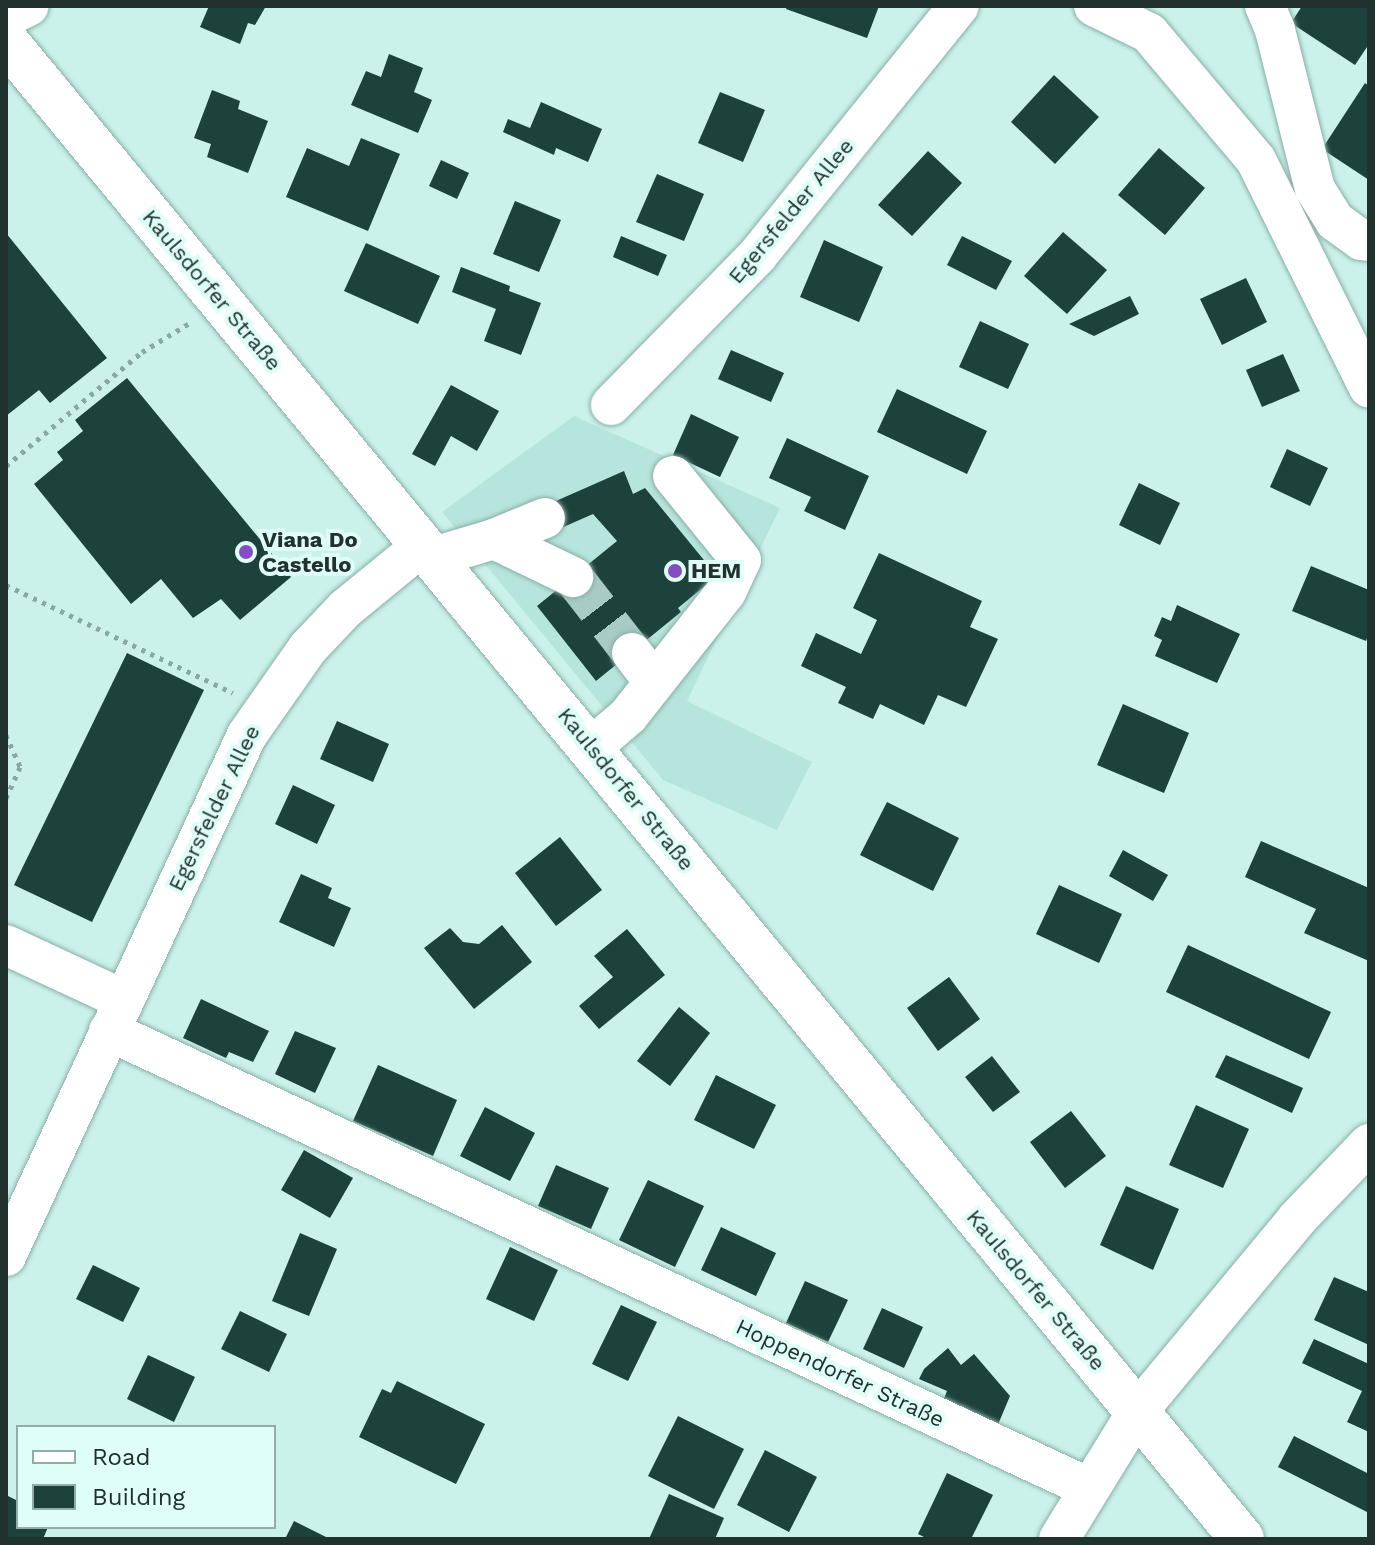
<!DOCTYPE html>
<html>
<head>
<meta charset="utf-8">
<style>
	body { margin:0 }
	#map { position:relative; width:1375px; height:1545px; overflow:hidden; background:#caf2ea; font-family:"Work Sans",sans-serif }
	div>[style] { position:absolute }
	.built>* { inset:0; background:#b6e5dd }
	.building>* { inset:0; background:#1d413b }
	.minor-tunnel>* { height:40px; margin-top:-20px; transform-origin:0; background:repeating-linear-gradient(90deg,#a8cbc4 0 40px,transparent 0 60px) }
	.path>* { height:5px; margin-top:-2.5px; transform-origin:0; background:repeating-linear-gradient(90deg,#89a8a2 0 4px,transparent 0 10px) }
	.roads { filter:drop-shadow(0 0 2px #88aea7) drop-shadow(0 0 2px #88aea7) }
	.minor>* { height:40px; margin:-20px; padding:0 20px; transform-origin:20px; border-radius:20px; background:#fff }
	.major>* { height:44px; margin:-22px; padding:0 22px; transform-origin:22px; border-radius:22px; background:#fff }
	.dots>* { width:22px; height:22px; translate:-50% -50%; box-sizing:border-box; border:4px solid #defef7; border-radius:50% }
	span { translate:-50% -50%; white-space:nowrap; text-align:center; line-height:1.15; -webkit-text-stroke:8px #defef7; paint-order:stroke }
	.street-label { font-size:22px; color:#21312e }
	.poi-label { font-size:22px; color:#21312e; font-weight:700 }
	.left { translate:0 -50%; text-align:left }
	.frame { position:absolute; inset:0; border:8px solid #21312e; pointer-events:none }
	.legend { position:absolute; left:16px; top:1425px; width:260px; height:104px; box-sizing:border-box; background:#defef7; border:2px solid #92aca7; margin:0; padding:10px 14px; list-style:none; font-size:24px; color:#21312e }
	.legend li { display:flex; align-items:center; gap:16px; height:40px }
	.legend b { width:40px; border:2px solid #92aca7 }
</style>
</head>
<body>
<div id="map">
	<div class="built">
		<div style="clip-path:polygon(574px 416px,780px 508px,687px 701px,812px 762px,777px 830px,663px 780px,442px 512px)"></div>
	</div>
	<div class="building">
		<div style="clip-path:polygon(209px 6px,266px 6px,255px 25px,248px 23px,240px 44px,200px 27px)"></div>
		<div style="clip-path:polygon(787px 6px,879px 6px,867px 38px,786px 9px)"></div>
		<div style="clip-path:polygon(1302px 6px,1369px 6px,1369px 44px,1355px 65px,1291px 23px)"></div>
		<div style="clip-path:polygon(389px 54px,423px 68px,414px 92px,432px 100px,418px 133px,351px 105px,366px 71px,381px 77px)"></div>
		<div style="clip-path:polygon(1054px 75px,1099px 117px,1055px 164px,1011px 122px)"></div>
		<div style="clip-path:polygon(1365px 83px,1369px 86px,1369px 180px,1322px 149px)"></div>
		<div style="clip-path:polygon(212px 90px,240px 101px,238px 109px,268px 121px,248px 173px,207px 157px,211px 144px,194px 138px)"></div>
		<div style="clip-path:polygon(720px 92px,765px 110px,743px 162px,698px 143px)"></div>
		<div style="clip-path:polygon(541px 102px,602px 129px,588px 162px,556px 148px,554px 155px,503px 132px,508px 119px,530px 128px)"></div>
		<div style="clip-path:polygon(361px 138px,400px 154px,368px 231px,286px 197px,307px 148px,349px 166px)"></div>
		<div style="clip-path:polygon(1159px 148px,1205px 188px,1165px 235px,1118px 195px)"></div>
		<div style="clip-path:polygon(928px 151px,962px 183px,912px 236px,878px 205px)"></div>
		<div style="clip-path:polygon(441px 160px,469px 173px,457px 199px,429px 186px)"></div>
		<div style="clip-path:polygon(657px 174px,704px 194px,684px 241px,636px 222px)"></div>
		<div style="clip-path:polygon(515px 201px,561px 220px,539px 272px,493px 254px)"></div>
		<div style="clip-path:polygon(1063px 232px,1107px 270px,1067px 314px,1024px 276px)"></div>
		<div style="clip-path:polygon(6px 233px,107px 358px,50px 403px,39px 390px,6px 416px)"></div>
		<div style="clip-path:polygon(621px 236px,667px 255px,658px 276px,613px 257px)"></div>
		<div style="clip-path:polygon(962px 236px,1012px 261px,996px 290px,947px 265px)"></div>
		<div style="clip-path:polygon(824px 240px,883px 267px,859px 322px,800px 297px)"></div>
		<div style="clip-path:polygon(366px 243px,440px 276px,418px 324px,344px 291px)"></div>
		<div style="clip-path:polygon(461px 267px,510px 286px,509px 291px,541px 303px,521px 355px,484px 341px,496px 309px,452px 292px)"></div>
		<div style="clip-path:polygon(1246px 278px,1267px 322px,1222px 345px,1200px 299px)"></div>
		<div style="clip-path:polygon(1130px 296px,1139px 314px,1094px 336px,1069px 324px)"></div>
		<div style="clip-path:polygon(980px 321px,1029px 344px,1008px 389px,959px 367px)"></div>
		<div style="clip-path:polygon(731px 350px,784px 373px,771px 402px,718px 379px)"></div>
		<div style="clip-path:polygon(1283px 354px,1300px 391px,1262px 407px,1246px 370px)"></div>
		<div style="clip-path:polygon(127px 378px,291px 577px,240px 620px,221px 599px,193px 618px,161px 579px,131px 604px,34px 484px,63px 460px,57px 452px,83px 431px,75px 420px)"></div>
		<div style="clip-path:polygon(451px 385px,499px 411px,477px 451px,451px 436px,435px 466px,412px 454px)"></div>
		<div style="clip-path:polygon(897px 389px,987px 431px,967px 474px,877px 432px)"></div>
		<div style="clip-path:polygon(691px 414px,739px 437px,720px 477px,673px 455px)"></div>
		<div style="clip-path:polygon(787px 438px,869px 476px,845px 530px,804px 511px,811px 497px,769px 478px)"></div>
		<div style="clip-path:polygon(1287px 449px,1328px 468px,1310px 506px,1270px 487px)"></div>
		<div style="clip-path:polygon(624px 471px,633px 494px,645px 488px,717px 576px,678px 608px,681px 612px,596px 681px,537px 606px,617px 541px,593px 514px,552px 532px,540px 508px)"></div>
		<div style="clip-path:polygon(1139px 483px,1180px 503px,1160px 545px,1119px 525px)"></div>
		<div style="clip-path:polygon(879px 553px,982px 601px,970px 627px,998px 639px,966px 707px,938px 695px,924px 725px,880px 704px,873px 719px,838px 703px,846px 687px,801px 666px,816px 633px,861px 654px,877px 620px,853px 608px)"></div>
		<div style="clip-path:polygon(1311px 566px,1369px 590px,1369px 633px,1366px 641px,1292px 611px)"></div>
		<div style="clip-path:polygon(1177px 605px,1240px 634px,1217px 683px,1155px 656px,1162px 640px,1154px 636px,1162px 617px,1171px 621px)"></div>
		<div style="clip-path:polygon(127px 653px,204px 690px,92px 922px,14px 885px)"></div>
		<div style="clip-path:polygon(1123px 704px,1189px 733px,1164px 793px,1097px 765px)"></div>
		<div style="clip-path:polygon(337px 721px,389px 744px,373px 782px,320px 759px)"></div>
		<div style="clip-path:polygon(293px 785px,335px 805px,317px 844px,275px 824px)"></div>
		<div style="clip-path:polygon(887px 802px,959px 838px,933px 891px,860px 855px)"></div>
		<div style="clip-path:polygon(560px 837px,602px 890px,556px 926px,515px 873px)"></div>
		<div style="clip-path:polygon(1261px 841px,1369px 888px,1369px 961px,1304px 933px,1316px 909px,1245px 877px)"></div>
		<div style="clip-path:polygon(1123px 850px,1168px 875px,1153px 901px,1109px 876px)"></div>
		<div style="clip-path:polygon(301px 874px,332px 888px,328px 898px,351px 908px,334px 947px,279px 922px)"></div>
		<div style="clip-path:polygon(1059px 885px,1122px 914px,1099px 963px,1036px 934px)"></div>
		<div style="clip-path:polygon(502px 925px,532px 962px,474px 1009px,424px 948px,450px 928px,463px 942px,479px 944px)"></div>
		<div style="clip-path:polygon(627px 929px,665px 975px,599px 1029px,579px 1006px,613px 977px,594px 956px)"></div>
		<div style="clip-path:polygon(1188px 945px,1331px 1012px,1309px 1059px,1166px 992px)"></div>
		<div style="clip-path:polygon(949px 977px,980px 1019px,938px 1051px,907px 1008px)"></div>
		<div style="clip-path:polygon(201px 999px,269px 1031px,253px 1062px,229px 1052px,226px 1058px,183px 1038px)"></div>
		<div style="clip-path:polygon(679px 1007px,710px 1033px,670px 1086px,637px 1061px)"></div>
		<div style="clip-path:polygon(295px 1031px,336px 1048px,315px 1093px,275px 1074px)"></div>
		<div style="clip-path:polygon(1226px 1055px,1303px 1088px,1292px 1113px,1215px 1077px)"></div>
		<div style="clip-path:polygon(992px 1056px,1020px 1092px,993px 1112px,965px 1077px)"></div>
		<div style="clip-path:polygon(378px 1065px,457px 1100px,433px 1156px,353px 1121px)"></div>
		<div style="clip-path:polygon(716px 1075px,776px 1105px,754px 1149px,694px 1120px)"></div>
		<div style="clip-path:polygon(1196px 1105px,1249px 1129px,1223px 1188px,1169px 1165px)"></div>
		<div style="clip-path:polygon(485px 1107px,535px 1133px,510px 1181px,460px 1156px)"></div>
		<div style="clip-path:polygon(1071px 1111px,1106px 1156px,1065px 1188px,1030px 1142px)"></div>
		<div style="clip-path:polygon(304px 1150px,353px 1178px,330px 1218px,281px 1190px)"></div>
		<div style="clip-path:polygon(556px 1165px,609px 1188px,591px 1229px,538px 1206px)"></div>
		<div style="clip-path:polygon(648px 1180px,704px 1206px,675px 1267px,619px 1240px)"></div>
		<div style="clip-path:polygon(1126px 1186px,1179px 1209px,1153px 1270px,1100px 1245px)"></div>
		<div style="clip-path:polygon(721px 1227px,776px 1253px,756px 1296px,701px 1270px)"></div>
		<div style="clip-path:polygon(300px 1233px,337px 1249px,309px 1316px,272px 1301px)"></div>
		<div style="clip-path:polygon(510px 1247px,558px 1270px,534px 1321px,486px 1299px)"></div>
		<div style="clip-path:polygon(93px 1265px,140px 1288px,123px 1322px,76px 1299px)"></div>
		<div style="clip-path:polygon(1334px 1277px,1369px 1292px,1369px 1345px,1314px 1320px)"></div>
		<div style="clip-path:polygon(805px 1281px,848px 1300px,828px 1342px,786px 1323px)"></div>
		<div style="clip-path:polygon(621px 1305px,657px 1322px,628px 1381px,592px 1364px)"></div>
		<div style="clip-path:polygon(882px 1308px,923px 1327px,904px 1368px,863px 1349px)"></div>
		<div style="clip-path:polygon(240px 1311px,287px 1334px,269px 1372px,221px 1349px)"></div>
		<div style="clip-path:polygon(1314px 1339px,1369px 1364px,1369px 1432px,1347px 1422px,1362px 1391px,1302px 1363px)"></div>
		<div style="clip-path:polygon(948px 1348px,961px 1365px,974px 1354px,1010px 1396px,997px 1427px,943px 1401px,947px 1391px,919px 1379px,924px 1369px)"></div>
		<div style="clip-path:polygon(148px 1355px,195px 1377px,174px 1422px,127px 1399px)"></div>
		<div style="clip-path:polygon(397px 1381px,485px 1424px,456px 1484px,359px 1437px,382px 1389px,391px 1393px)"></div>
		<div style="clip-path:polygon(678px 1416px,744px 1449px,714px 1509px,648px 1476px)"></div>
		<div style="clip-path:polygon(1294px 1436px,1369px 1474px,1369px 1513px,1278px 1467px)"></div>
		<div style="clip-path:polygon(765px 1450px,817px 1477px,789px 1532px,737px 1505px)"></div>
		<div style="clip-path:polygon(947px 1473px,993px 1495px,971px 1539px,928px 1539px,918px 1534px)"></div>
		<div style="clip-path:polygon(669px 1494px,724px 1518px,715px 1539px,649px 1539px)"></div>
		<div style="clip-path:polygon(6px 1495px,18px 1501px,18px 1527px,48px 1527px,43px 1539px,6px 1539px)"></div>
		<div style="clip-path:polygon(294px 1521px,330px 1539px,285px 1539px)"></div>
	</div>
	<div class="minor-tunnel">
		<div style="left:573px;top:577px;width:96px;rotate:52.2deg"></div>
	</div>
	<div class="path">
		<div style="left:6px;top:466px;width:177px;rotate:-40deg"></div>
		<div style="left:142px;top:352px;width:54px;rotate:-31.3deg"></div>
		<div style="left:6px;top:585px;width:251px;rotate:25.4deg"></div>
		<div style="left:6px;top:735px;width:35px;rotate:66deg"></div>
		<div style="left:20px;top:767px;width:34px;rotate:114deg"></div>
	</div>
	<div class="roads">
		<div class="minor">
			<div style="left:1094px;top:6px;width:61px;rotate:26.1deg"></div>
			<div style="left:1149px;top:33px;width:166px;rotate:49.9deg"></div>
			<div style="left:1256px;top:160px;width:254px;rotate:63.6deg"></div>
			<div style="left:1265px;top:6px;width:26px;rotate:67deg"></div>
			<div style="left:1275px;top:30px;width:164px;rotate:75.9deg"></div>
			<div style="left:1315px;top:189px;width:38px;rotate:58deg"></div>
			<div style="left:1335px;top:221px;width:32px;rotate:36deg"></div>
			<div style="left:1361px;top:240px;width:8px;rotate:7deg"></div>
			<div style="left:6px;top:17px;width:25px;rotate:-26deg"></div>
			<div style="left:611px;top:405px;width:209px;rotate:-45.6deg"></div>
			<div style="left:757px;top:256px;width:321px;rotate:-51.1deg"></div>
			<div style="left:494px;top:539px;width:55px;rotate:-22.4deg"></div>
			<div style="left:434px;top:557px;width:63px;rotate:-16.7deg"></div>
			<div style="left:494px;top:539px;width:88px;rotate:25.7deg"></div>
			<div style="left:632px;top:653px;width:36px;rotate:53deg"></div>
			<div style="left:592px;top:747px;width:48px;rotate:-40.7deg"></div>
			<div style="left:628px;top:716px;width:158px;rotate:-51.7deg"></div>
			<div style="left:726px;top:592px;width:35px;rotate:-65deg"></div>
			<div style="left:741px;top:560px;width:108px;rotate:-129deg"></div>
			<div style="left:6px;top:945px;width:130px;rotate:25deg"></div>
			<div style="left:109px;top:1031px;width:1081px;rotate:25deg"></div>
			<div style="left:6px;top:1256px;width:574px;rotate:-65.18deg"></div>
			<div style="left:247px;top:735px;width:106px;rotate:-55deg"></div>
			<div style="left:308px;top:648px;width:55px;rotate:-46.5deg"></div>
			<div style="left:346px;top:608px;width:99px;rotate:-39.3deg"></div>
			<div style="left:1059px;top:1539px;width:149px;rotate:-58.4deg"></div>
			<div style="left:1137px;top:1412px;width:251px;rotate:-50.3deg"></div>
			<div style="left:1297px;top:1219px;width:104px;rotate:-46.2deg"></div>
		</div>
		<div class="major">
			<div style="left:6px;top:41px;width:1942px;rotate:50.47deg"></div>
		</div>
	</div>
	<div class="dots">
		<div style="left:246px;top:552px;background:#884cc2"></div>
		<div style="left:675px;top:571px;background:#884cc2"></div>
	</div>
	<div class="street-label">
		<span style="left:791px;top:211px;rotate:-50deg">Egersfelder Allee</span>
		<span style="left:212px;top:290px;rotate:50deg">Kaulsdorfer Straße</span>
		<span style="left:626px;top:789px;rotate:51deg">Kaulsdorfer Straße</span>
		<span style="left:214px;top:808px;rotate:-64deg">Egersfelder Allee</span>
		<span style="left:1036px;top:1290px;rotate:50deg">Kaulsdorfer Straße</span>
		<span style="left:840px;top:1373px;rotate:25deg">Hoppendorfer Straße</span>
	</div>
	<div class="poi-label">
		<span class="left" style="left:262px;top:552px">Viana Do<br>Castello</span>
		<span class="left" style="left:691px;top:571px">HEM</span>
	</div>
	<div class="frame"></div>
	<ul class="legend">
	<li><b style="height:10px;background:#fff"></b>Road</li>
	<li><b style="height:22px;background:#1d413b"></b>Building</li>
	</ul>
</div>
</body>
</html>
